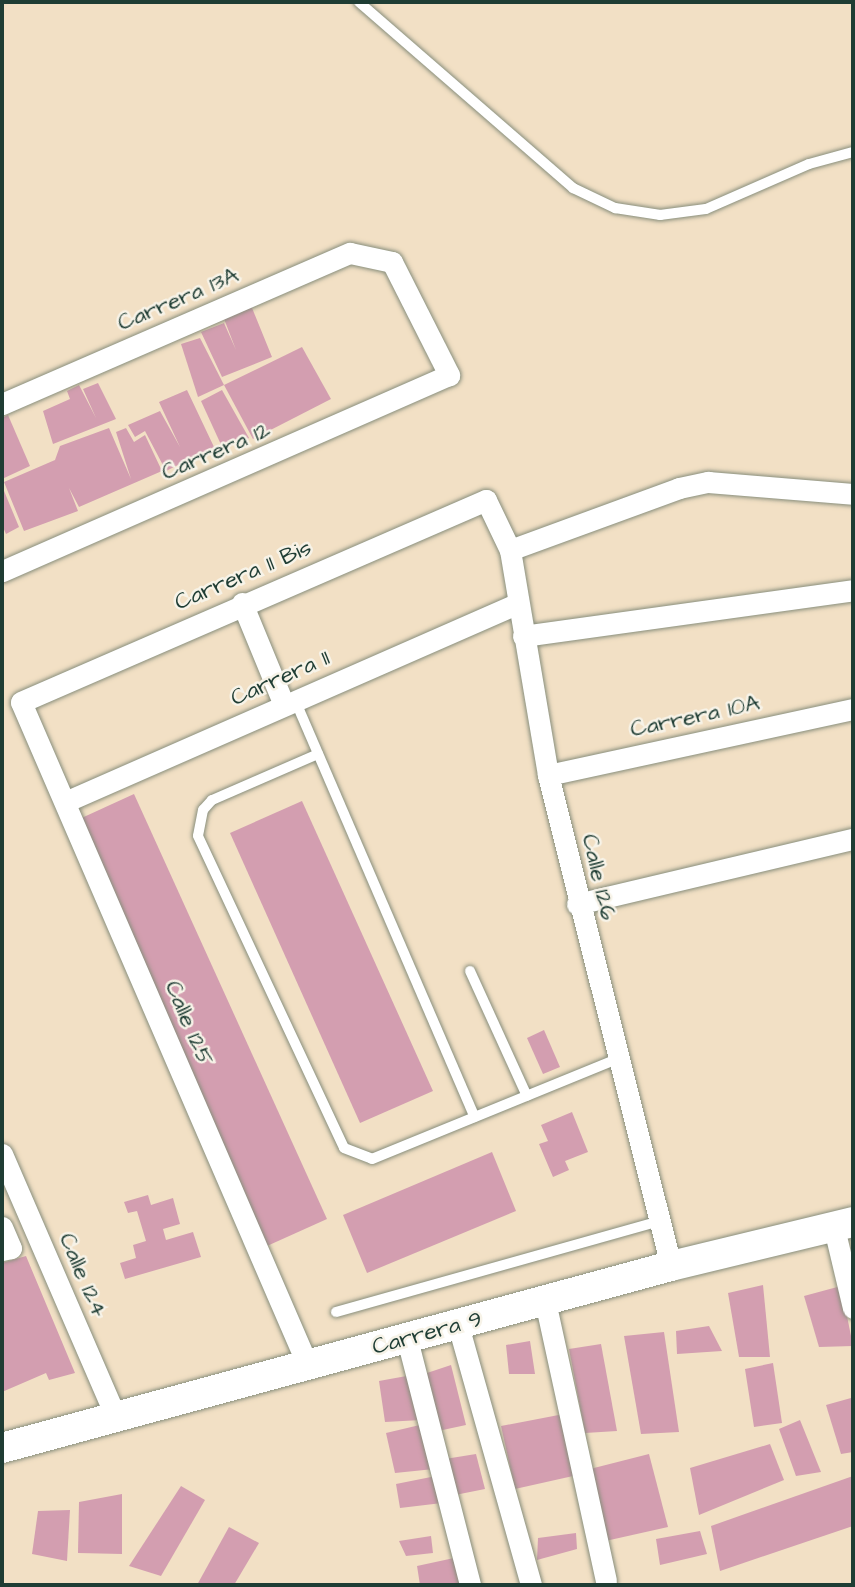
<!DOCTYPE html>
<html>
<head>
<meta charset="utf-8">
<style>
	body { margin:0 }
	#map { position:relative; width:855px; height:1587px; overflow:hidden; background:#f2e0c5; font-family:"Architects Daughter",sans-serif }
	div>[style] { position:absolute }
	.building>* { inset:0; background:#d39eb0 }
	.roads { filter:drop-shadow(0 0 2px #888e7c) drop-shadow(0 0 2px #888e7c) }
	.lane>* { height:10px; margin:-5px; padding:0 5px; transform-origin:5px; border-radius:5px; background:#fff }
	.street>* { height:21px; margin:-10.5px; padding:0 10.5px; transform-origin:10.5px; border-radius:10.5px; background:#fff }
	.secondary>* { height:30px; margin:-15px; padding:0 15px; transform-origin:15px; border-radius:15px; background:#fff }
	span { translate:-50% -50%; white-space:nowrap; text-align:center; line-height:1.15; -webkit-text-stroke:5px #f7f3e8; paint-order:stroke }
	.street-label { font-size:23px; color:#1f3d34 }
	.frame { position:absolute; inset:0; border:4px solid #1f3d34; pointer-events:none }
</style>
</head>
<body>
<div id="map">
	<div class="building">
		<div style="clip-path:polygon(248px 298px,272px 357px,222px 377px,201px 332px,224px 323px,236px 350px,221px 311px)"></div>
		<div style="clip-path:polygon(200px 338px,224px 385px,198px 397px,181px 344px)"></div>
		<div style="clip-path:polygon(302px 347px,331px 399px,253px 439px,224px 385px)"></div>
		<div style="clip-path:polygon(98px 383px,116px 419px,53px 444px,43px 411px,70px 399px,67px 391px,79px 385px,96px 418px,83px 389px)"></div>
		<div style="clip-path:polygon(187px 390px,214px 447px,166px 471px,145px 431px,135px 437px,128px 425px,160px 411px,180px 447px,159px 402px)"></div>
		<div style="clip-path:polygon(222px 390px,249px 438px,223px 449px,201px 401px)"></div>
		<div style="clip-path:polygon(8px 415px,30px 466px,2px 479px,2px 418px)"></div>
		<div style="clip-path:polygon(109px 428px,131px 479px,116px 432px,126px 428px,134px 442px,145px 435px,162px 471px,79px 507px,69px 488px,78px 511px,24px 531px,4px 482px,55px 460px,60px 446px)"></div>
		<div style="clip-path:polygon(2px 486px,19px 527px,6px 534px,2px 525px)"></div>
		<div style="clip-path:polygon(134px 794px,327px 1219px,267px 1246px,75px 821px)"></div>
		<div style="clip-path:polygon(302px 801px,433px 1091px,360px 1123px,230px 833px)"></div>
		<div style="clip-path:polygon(544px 1030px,560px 1067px,543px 1074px,527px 1038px)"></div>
		<div style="clip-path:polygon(572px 1112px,588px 1152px,565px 1161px,569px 1170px,553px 1177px,539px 1144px,548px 1141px,541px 1125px)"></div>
		<div style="clip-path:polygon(492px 1152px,516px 1211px,367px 1273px,343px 1215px)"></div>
		<div style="clip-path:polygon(148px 1195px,151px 1205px,173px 1198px,180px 1224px,163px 1229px,166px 1240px,193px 1232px,201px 1257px,125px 1279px,120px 1263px,136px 1258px,133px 1245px,146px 1241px,137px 1211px,128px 1213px,124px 1202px)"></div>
		<div style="clip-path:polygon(26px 1256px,75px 1373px,49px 1380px,46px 1373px,2px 1392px,2px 1263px)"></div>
		<div style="clip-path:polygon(763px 1285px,770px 1357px,739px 1357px,728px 1293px)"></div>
		<div style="clip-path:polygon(841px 1286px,853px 1346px,819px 1347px,804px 1296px)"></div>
		<div style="clip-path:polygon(709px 1326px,722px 1351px,677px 1354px,676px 1331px)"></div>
		<div style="clip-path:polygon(664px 1332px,679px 1432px,641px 1434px,624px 1336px)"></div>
		<div style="clip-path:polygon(530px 1341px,535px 1374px,509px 1374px,506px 1345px)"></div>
		<div style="clip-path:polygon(601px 1344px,617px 1431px,585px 1433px,569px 1349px)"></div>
		<div style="clip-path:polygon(773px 1363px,782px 1423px,754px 1427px,745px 1369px)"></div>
		<div style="clip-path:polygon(451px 1365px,466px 1425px,438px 1431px,427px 1373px)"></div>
		<div style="clip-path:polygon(412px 1375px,421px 1420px,385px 1422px,379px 1381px)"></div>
		<div style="clip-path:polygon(851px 1398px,853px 1452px,841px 1454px,826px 1405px)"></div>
		<div style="clip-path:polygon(569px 1413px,582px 1474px,515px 1489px,501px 1426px)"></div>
		<div style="clip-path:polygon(800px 1420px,821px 1472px,796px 1476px,779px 1429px)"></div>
		<div style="clip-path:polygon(424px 1424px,434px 1469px,395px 1473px,386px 1433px)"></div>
		<div style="clip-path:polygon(770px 1444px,784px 1480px,699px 1515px,690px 1468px)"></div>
		<div style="clip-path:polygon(476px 1454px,485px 1489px,455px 1495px,445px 1459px)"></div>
		<div style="clip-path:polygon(649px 1454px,668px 1527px,601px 1542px,590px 1469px)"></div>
		<div style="clip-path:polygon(436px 1476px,442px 1503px,400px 1508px,396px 1484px)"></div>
		<div style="clip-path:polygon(853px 1476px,853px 1526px,720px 1571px,711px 1526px)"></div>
		<div style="clip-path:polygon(181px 1486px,205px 1500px,161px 1576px,129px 1566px)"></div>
		<div style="clip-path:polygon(122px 1494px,122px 1554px,78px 1553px,79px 1502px)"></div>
		<div style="clip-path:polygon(70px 1510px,67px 1561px,32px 1554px,38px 1511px)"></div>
		<div style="clip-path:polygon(229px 1527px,259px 1543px,234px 1585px,197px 1585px)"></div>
		<div style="clip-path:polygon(700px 1531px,707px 1554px,660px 1565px,656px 1539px)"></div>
		<div style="clip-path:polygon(576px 1533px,577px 1549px,537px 1560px,538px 1538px)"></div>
		<div style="clip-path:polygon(431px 1536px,433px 1553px,406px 1556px,399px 1541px)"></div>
		<div style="clip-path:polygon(454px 1558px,461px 1585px,420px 1585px,417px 1566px)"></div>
	</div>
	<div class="roads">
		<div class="lane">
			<div style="left:359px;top:2px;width:284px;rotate:41deg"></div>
			<div style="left:573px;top:188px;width:47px;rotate:25.5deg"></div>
			<div style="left:615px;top:208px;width:46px;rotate:8.8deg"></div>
			<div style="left:660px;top:215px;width:46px;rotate:-7.4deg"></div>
			<div style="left:706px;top:209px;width:112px;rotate:-23.6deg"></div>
			<div style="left:809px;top:164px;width:46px;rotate:-15.3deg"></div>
			<div style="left:295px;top:700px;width:454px;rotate:66.7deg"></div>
			<div style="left:318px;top:754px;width:116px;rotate:156.5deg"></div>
			<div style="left:212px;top:800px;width:13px;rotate:132deg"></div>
			<div style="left:203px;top:810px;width:26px;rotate:101deg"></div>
			<div style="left:198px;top:836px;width:344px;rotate:64.9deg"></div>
			<div style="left:344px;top:1148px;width:30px;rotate:21deg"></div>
			<div style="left:372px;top:1159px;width:265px;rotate:-22.2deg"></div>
			<div style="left:470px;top:971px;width:137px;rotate:65.5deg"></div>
			<div style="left:336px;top:1312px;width:336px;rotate:-15.7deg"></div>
		</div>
		<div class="street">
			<div style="left:2px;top:404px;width:379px;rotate:-23.5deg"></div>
			<div style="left:350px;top:253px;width:43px;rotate:12.1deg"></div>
			<div style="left:392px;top:262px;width:127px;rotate:63.2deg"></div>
			<div style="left:449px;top:375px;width:488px;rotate:156.3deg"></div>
			<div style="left:510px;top:550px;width:180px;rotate:-20.1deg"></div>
			<div style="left:679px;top:488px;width:30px;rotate:-12deg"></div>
			<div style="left:708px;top:482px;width:145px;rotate:4.7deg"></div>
			<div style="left:242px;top:603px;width:110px;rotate:67.6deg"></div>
			<div style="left:523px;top:636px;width:333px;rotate:-7.9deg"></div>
			<div style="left:548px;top:775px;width:312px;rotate:-12.2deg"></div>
			<div style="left:65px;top:802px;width:495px;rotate:-23.7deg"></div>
			<div style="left:577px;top:904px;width:284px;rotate:-13.3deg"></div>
			<div style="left:2px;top:1154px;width:287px;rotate:66.6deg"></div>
			<div style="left:2px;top:1227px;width:23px;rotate:67deg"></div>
			<div style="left:11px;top:1248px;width:9px;rotate:167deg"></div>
			<div style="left:834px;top:1228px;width:82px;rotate:76.6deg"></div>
			<div style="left:545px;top:1301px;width:286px;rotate:77.7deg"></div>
			<div style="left:458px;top:1325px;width:270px;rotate:74.3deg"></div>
			<div style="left:407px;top:1339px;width:254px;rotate:75.6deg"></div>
			<div style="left:308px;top:1366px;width:723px;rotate:-113.38deg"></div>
			<div style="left:21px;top:702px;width:507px;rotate:-23.48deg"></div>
			<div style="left:486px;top:500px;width:55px;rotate:64.4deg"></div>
			<div style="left:510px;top:550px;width:228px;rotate:80.4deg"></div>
			<div style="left:548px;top:775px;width:506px;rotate:75.94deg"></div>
		</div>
		<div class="secondary">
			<div style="left:2px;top:1448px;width:693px;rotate:-15.22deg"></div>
			<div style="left:671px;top:1266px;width:187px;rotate:-13.6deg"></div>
		</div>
	</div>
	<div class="street-label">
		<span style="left:178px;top:299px;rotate:-23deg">Carrera 13A</span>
		<span style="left:216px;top:451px;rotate:-23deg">Carrera 12</span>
		<span style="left:243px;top:575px;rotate:-23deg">Carrera 11 Bis</span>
		<span style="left:280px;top:678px;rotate:-24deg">Carrera 11</span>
		<span style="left:695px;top:716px;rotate:-12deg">Carrera 10A</span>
		<span style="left:599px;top:877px;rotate:77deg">Calle 126</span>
		<span style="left:189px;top:1023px;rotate:67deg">Calle 125</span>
		<span style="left:83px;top:1275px;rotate:67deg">Calle 124</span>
		<span style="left:427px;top:1333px;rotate:-15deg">Carrera 9</span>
	</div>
	<div class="frame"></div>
</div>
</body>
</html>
